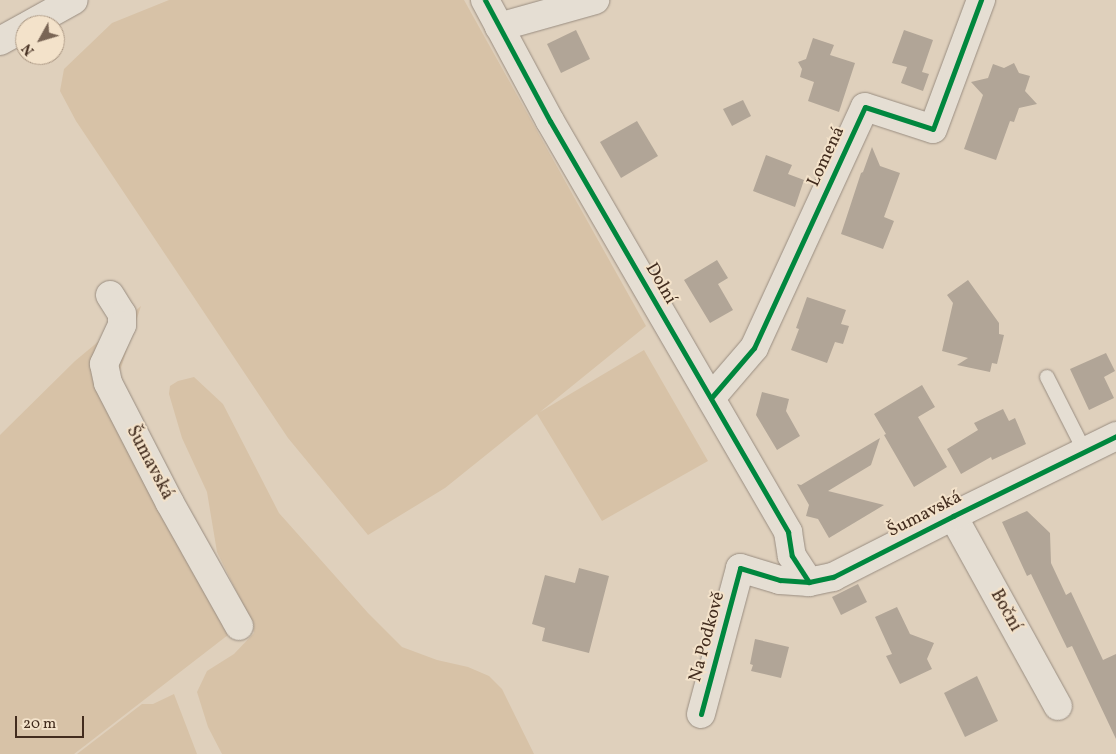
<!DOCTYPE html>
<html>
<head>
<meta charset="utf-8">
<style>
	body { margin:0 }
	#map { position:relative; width:1116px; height:754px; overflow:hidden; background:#dfd0bc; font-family:Vollkorn,serif }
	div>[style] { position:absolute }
	.green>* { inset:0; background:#d7c2a7 }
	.building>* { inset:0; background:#b1a597 }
	.roads { filter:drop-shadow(0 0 1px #998d81) drop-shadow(0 0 1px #998d81) }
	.lane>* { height:14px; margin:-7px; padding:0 7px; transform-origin:7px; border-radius:7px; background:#e5ded3 }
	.street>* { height:28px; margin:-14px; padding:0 14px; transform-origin:14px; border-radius:14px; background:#e5ded3 }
	.secondary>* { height:28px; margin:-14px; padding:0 14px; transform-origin:14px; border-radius:14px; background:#e5ded3 }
	.cycleway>* { height:5px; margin:-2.5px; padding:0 2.5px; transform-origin:2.5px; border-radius:2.5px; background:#00873e }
	span { translate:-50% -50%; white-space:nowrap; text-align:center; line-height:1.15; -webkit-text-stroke:4px #f3e2ca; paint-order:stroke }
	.street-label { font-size:18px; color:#422c1e }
	.north { position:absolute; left:15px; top:15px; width:50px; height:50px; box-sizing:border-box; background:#f3e2ca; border:1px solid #ac9985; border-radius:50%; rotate:231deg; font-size:14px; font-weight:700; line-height:20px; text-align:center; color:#422c1e }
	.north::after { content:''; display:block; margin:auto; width:18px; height:22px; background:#796555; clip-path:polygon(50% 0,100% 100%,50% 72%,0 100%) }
	.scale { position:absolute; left:15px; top:716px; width:69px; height:22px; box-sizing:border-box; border:2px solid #422c1e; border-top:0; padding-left:6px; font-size:15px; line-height:18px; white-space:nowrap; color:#422c1e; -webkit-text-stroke:4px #f3e2ca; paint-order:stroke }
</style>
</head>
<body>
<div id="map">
	<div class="green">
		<div style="clip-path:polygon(169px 0,464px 0,646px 326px,540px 412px,644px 350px,708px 461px,602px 521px,537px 414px,445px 488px,368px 535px,288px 438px,76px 121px,60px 91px,64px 69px,112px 23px)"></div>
		<div style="clip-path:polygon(141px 306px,119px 374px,237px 628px,74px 754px,0 754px,0 435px,75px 361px)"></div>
		<div style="clip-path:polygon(194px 377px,223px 404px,279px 513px,368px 613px,402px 647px,437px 660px,468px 667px,489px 676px,502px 689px,534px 754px,222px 754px,208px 727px,197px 692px,207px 671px,234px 654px,254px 633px,252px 623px,217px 552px,207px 492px,182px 438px,169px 394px,170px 386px,178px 381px)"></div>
		<div style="clip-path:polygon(174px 694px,197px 754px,77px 754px,142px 704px,153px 704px)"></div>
	</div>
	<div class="building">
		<div style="clip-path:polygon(576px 30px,590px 59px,561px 73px,547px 44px)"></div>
		<div style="clip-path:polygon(904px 30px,933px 40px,922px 72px,929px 74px,923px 91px,901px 83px,907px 67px,892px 63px)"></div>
		<div style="clip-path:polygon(813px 38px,834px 45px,830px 55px,855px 63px,839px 112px,808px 101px,814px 82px,800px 77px,802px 69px,798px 62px,806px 59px)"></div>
		<div style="clip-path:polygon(1014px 63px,1019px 73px,1030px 76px,1025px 91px,1037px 104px,1019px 108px,1014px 122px,1010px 121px,996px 160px,964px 149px,983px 95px,971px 82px,988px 78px,993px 64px,1004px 68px)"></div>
		<div style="clip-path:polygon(743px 100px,751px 116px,732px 126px,723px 109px)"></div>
		<div style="clip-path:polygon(637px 121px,658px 156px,621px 178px,600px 142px)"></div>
		<div style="clip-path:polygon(872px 147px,880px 166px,900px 173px,884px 217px,894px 221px,883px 249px,841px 234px,861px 173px,863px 172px)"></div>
		<div style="clip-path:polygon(766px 155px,792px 165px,788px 174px,804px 180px,795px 207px,753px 191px)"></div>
		<div style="clip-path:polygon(717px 260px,728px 278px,718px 284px,733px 310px,710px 323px,684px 280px)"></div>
		<div style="clip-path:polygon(968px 280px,999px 323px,999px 334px,1004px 335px,997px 364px,992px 363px,990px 372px,957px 365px,968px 358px,942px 351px,953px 303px,947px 295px)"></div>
		<div style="clip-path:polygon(807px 297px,846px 310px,841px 324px,849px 326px,843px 344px,835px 342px,827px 363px,791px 350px,799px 329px,796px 328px)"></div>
		<div style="clip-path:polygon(1106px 353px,1115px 371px,1104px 377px,1114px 398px,1089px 410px,1070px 369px)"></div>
		<div style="clip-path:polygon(922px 385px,935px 407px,918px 417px,947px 467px,914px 487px,884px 435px,886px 434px,874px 414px)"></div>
		<div style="clip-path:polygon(762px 392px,789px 399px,786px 411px,800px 436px,777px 450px,756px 415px)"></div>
		<div style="clip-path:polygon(1003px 409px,1009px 421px,1015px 418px,1026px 444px,992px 460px,991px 457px,961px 474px,947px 449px,978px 430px,974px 423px)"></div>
		<div style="clip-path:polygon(880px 438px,871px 465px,828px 491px,884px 505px,829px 538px,818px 519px,806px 516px,809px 505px,797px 484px,801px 485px)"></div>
		<div style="clip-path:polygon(1027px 511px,1050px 533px,1051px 563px,1066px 595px,1071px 592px,1103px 660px,1116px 654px,1116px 739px,1072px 646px,1067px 648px,1031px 574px,1027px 576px,1002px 522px)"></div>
		<div style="clip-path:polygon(579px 568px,609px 576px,589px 653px,542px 641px,545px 628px,532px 624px,545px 575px,575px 583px)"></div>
		<div style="clip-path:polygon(858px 584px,867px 602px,841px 615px,832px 597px)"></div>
		<div style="clip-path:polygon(897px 607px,910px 634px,934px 643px,927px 659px,932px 669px,900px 684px,886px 656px,892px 654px,875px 617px)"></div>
		<div style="clip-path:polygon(755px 639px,789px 647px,781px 678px,751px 671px,753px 665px,750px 664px)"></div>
		<div style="clip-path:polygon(977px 676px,998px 721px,965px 737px,944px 693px)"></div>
	</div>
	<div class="roads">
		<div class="lane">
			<div style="left:1047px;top:377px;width:84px;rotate:63.1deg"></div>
		</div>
		<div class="street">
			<div style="left:485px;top:0;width:137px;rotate:61.8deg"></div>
			<div style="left:550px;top:121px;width:475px;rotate:59.9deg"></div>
			<div style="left:788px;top:532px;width:24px;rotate:81deg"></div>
			<div style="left:792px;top:556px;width:31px;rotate:57deg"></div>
			<div style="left:499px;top:27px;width:100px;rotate:-15.7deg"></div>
			<div style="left:110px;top:295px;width:22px;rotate:58deg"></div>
			<div style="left:122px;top:314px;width:11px;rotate:90deg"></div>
			<div style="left:122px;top:325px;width:43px;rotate:114.8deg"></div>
			<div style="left:104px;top:364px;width:19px;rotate:78deg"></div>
			<div style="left:108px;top:383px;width:135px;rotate:62.7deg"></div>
			<div style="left:170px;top:503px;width:141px;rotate:60.7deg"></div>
			<div style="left:711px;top:398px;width:66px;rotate:-49.3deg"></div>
			<div style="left:754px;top:348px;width:265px;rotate:-65.3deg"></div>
			<div style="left:865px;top:107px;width:71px;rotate:17.9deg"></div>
			<div style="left:933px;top:129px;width:138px;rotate:-69.6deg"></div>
			<div style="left:953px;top:516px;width:217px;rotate:61.1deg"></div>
			<div style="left:701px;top:714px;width:151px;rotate:-75deg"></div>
			<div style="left:740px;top:568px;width:42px;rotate:16.7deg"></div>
			<div style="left:780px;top:580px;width:29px;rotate:4deg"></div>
			<div style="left:809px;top:582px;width:25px;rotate:-12deg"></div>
			<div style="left:833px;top:577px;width:135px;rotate:-26.9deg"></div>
			<div style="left:953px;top:516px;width:182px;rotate:-26.1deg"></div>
		</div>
		<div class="secondary">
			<div style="left:29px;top:25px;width:51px;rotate:-29.1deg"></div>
			<div style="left:0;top:41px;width:29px;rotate:-29deg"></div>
		</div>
	</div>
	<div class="cycleway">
		<div style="left:485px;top:0;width:137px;rotate:61.8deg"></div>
		<div style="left:550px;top:121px;width:475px;rotate:59.9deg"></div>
		<div style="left:788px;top:532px;width:24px;rotate:81deg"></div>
		<div style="left:792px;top:556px;width:31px;rotate:57deg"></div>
		<div style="left:711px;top:398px;width:66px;rotate:-49.3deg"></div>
		<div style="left:754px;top:348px;width:265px;rotate:-65.3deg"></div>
		<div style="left:865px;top:107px;width:71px;rotate:17.9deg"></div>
		<div style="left:933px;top:129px;width:138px;rotate:-69.6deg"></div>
		<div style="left:701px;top:714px;width:151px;rotate:-75deg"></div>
		<div style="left:740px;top:568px;width:42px;rotate:16.7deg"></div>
		<div style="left:780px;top:580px;width:29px;rotate:4deg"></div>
		<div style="left:809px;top:582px;width:25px;rotate:-12deg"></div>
		<div style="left:833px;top:577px;width:135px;rotate:-26.9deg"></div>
		<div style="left:953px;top:516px;width:182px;rotate:-26.1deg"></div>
	</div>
	<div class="street-label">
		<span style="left:827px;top:157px;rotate:-65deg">Lomená</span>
		<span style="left:660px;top:284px;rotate:60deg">Dolní</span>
		<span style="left:149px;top:463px;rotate:62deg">Šumavská</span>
		<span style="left:925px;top:515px;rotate:-27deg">Šumavská</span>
		<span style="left:1005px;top:611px;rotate:61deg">Boční</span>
		<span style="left:708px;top:637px;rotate:-75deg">Na Podkově</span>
	</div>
	<div class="north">N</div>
	<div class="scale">20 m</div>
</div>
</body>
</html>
